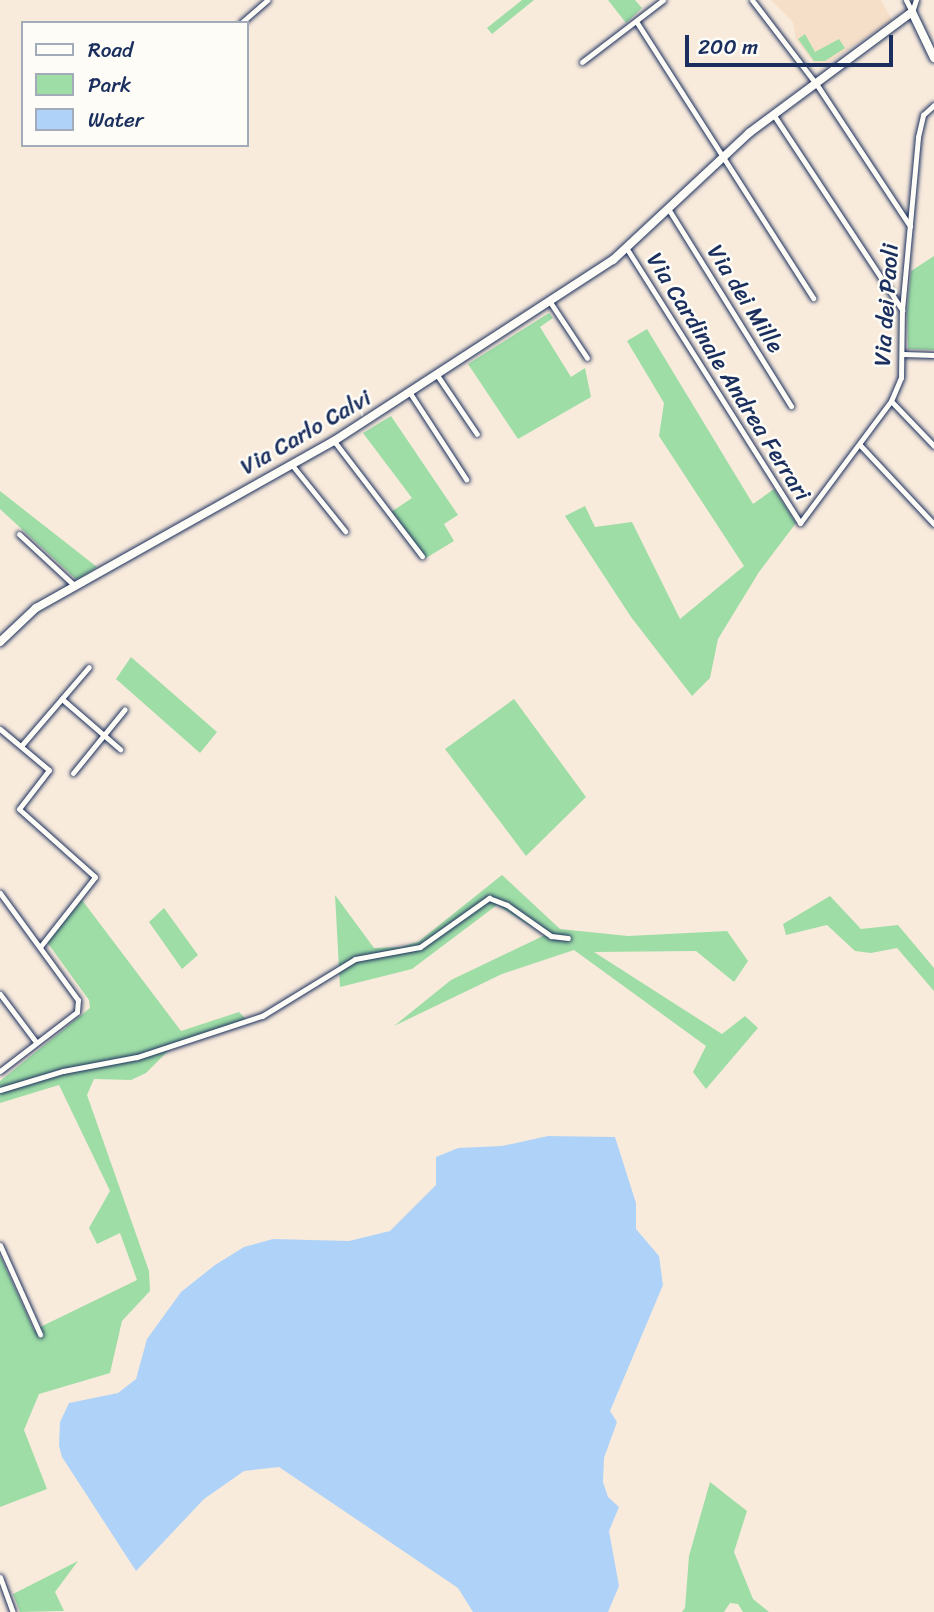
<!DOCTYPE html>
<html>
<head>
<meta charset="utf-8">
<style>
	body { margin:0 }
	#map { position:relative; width:934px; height:1612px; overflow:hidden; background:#f9ebdc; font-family:Sriracha,sans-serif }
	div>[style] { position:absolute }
	.built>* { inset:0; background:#f6dfc9 }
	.green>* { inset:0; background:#9edda6 }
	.water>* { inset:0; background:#afd3f8 }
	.roads { filter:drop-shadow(0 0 2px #1b2f5e) drop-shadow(0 0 2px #1b2f5e) }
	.street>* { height:5px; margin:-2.5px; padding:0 2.5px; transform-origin:2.5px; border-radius:2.5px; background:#fdfcf7 }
	.secondary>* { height:8px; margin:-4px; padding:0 4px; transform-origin:4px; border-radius:4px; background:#fdfcf7 }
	span { translate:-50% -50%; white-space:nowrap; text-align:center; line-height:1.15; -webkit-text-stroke:5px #fdfcf7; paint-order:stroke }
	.street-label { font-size:23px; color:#1b2f5e }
	.legend { position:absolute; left:21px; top:21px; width:228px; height:126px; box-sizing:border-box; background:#fdfcf7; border:2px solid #a3aaba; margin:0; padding:9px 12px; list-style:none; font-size:21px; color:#1b2f5e }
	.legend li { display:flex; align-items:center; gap:14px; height:35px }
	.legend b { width:35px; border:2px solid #a3aaba }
	.scale { position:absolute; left:685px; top:35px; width:208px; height:32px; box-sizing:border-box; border:4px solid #1b2f5e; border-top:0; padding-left:9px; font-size:21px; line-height:24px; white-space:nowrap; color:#1b2f5e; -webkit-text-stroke:5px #fdfcf7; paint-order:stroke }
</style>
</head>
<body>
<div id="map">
	<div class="built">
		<div style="clip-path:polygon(771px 0,881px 0,892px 20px,825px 65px,814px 63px,796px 40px,793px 22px)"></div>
	</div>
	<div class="green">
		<div style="clip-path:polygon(522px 0,534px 0,492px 34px,487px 28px)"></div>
		<div style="clip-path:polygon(608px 0,635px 0,642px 8px,626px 23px)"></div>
		<div style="clip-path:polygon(805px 34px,815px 52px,839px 39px,845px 48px,825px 61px,814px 61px,798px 39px)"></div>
		<div style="clip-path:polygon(934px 256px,934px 350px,908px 349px,907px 311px,911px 271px)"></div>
		<div style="clip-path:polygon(549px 313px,553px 318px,540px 327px,571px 377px,585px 368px,591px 397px,518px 439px,468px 364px)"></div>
		<div style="clip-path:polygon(647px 329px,753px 504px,774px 489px,796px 523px,759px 572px,718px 639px,710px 678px,692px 696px,631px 617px,565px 516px,585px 506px,595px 527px,632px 522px,680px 619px,744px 566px,659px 436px,664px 403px,627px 341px)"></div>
		<div style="clip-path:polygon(391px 416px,458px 515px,444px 524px,454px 541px,426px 558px,391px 512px,412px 498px,363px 433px)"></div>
		<div style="clip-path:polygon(0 491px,97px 567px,77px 580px,0 509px)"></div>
		<div style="clip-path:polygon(131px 657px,217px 732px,200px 753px,116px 679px)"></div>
		<div style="clip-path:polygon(514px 699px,586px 797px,526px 856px,445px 749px)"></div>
		<div style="clip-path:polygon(502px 875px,560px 929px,628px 936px,727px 931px,748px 961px,734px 982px,696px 951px,594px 952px,722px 1034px,745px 1016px,758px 1028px,706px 1089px,693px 1072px,706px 1046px,574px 950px,502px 974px,394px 1026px,451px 980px,545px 935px,497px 905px,412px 969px,340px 987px,335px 895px,374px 948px,401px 947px,418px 942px)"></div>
		<div style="clip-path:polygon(830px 896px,861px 929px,898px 925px,934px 968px,934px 991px,897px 948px,871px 953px,855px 951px,827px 925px,786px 935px,783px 924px)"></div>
		<div style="clip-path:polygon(82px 900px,181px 1031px,239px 1012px,248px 1021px,190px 1039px,168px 1051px,146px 1073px,131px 1080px,94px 1079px,87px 1095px,149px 1271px,150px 1291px,122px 1321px,110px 1373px,39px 1394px,24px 1430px,47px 1489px,0 1507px,0 1255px,34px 1330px,137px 1280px,120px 1233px,97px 1244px,89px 1228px,110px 1191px,59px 1085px,0 1103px,0 1081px,90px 1008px,89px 1000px,47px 942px)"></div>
		<div style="clip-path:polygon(164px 908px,198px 955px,182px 969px,149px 922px)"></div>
		<div style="clip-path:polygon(710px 1482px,747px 1511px,734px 1552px,753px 1599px,769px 1612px,743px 1612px,738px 1604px,730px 1603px,724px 1612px,682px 1612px,685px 1608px,689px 1556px)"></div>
		<div style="clip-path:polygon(78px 1561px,55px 1592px,64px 1611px,20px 1612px,13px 1594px)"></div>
	</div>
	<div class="water">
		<div style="clip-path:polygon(548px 1136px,615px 1137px,636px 1203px,636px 1229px,659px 1256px,663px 1285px,610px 1411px,617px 1422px,604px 1458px,603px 1482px,608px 1497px,619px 1507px,609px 1531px,619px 1586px,608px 1612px,473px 1612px,458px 1588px,279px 1467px,244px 1471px,204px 1499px,136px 1571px,62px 1457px,59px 1446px,60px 1422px,69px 1403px,118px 1393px,136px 1379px,147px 1339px,181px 1292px,215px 1265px,244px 1247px,273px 1239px,349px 1241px,390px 1231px,436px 1185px,436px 1157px,458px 1148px,502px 1146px)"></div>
	</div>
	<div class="roads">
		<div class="street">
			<div style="left:752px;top:0;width:107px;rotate:52.6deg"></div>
			<div style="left:817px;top:85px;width:169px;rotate:56.6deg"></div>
			<div style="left:906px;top:0;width:13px;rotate:63deg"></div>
			<div style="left:912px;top:12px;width:13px;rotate:-72deg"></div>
			<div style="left:636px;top:21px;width:329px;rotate:57.4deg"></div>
			<div style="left:241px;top:23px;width:35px;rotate:-41deg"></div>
			<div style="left:582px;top:62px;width:102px;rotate:-37.4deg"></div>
			<div style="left:773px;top:114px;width:235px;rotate:56.6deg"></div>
			<div style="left:669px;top:210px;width:231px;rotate:58.1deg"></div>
			<div style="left:627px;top:249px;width:324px;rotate:57.7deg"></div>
			<div style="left:800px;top:523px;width:152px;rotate:-53.3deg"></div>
			<div style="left:891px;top:401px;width:25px;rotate:-67deg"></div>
			<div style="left:901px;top:378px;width:68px;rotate:-89.2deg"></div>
			<div style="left:902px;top:310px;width:174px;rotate:-84.7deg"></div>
			<div style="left:918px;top:137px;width:23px;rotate:-77deg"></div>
			<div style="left:923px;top:115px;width:15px;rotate:-42deg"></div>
			<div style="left:550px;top:302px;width:67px;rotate:56.5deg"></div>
			<div style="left:903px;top:354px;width:31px;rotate:2deg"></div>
			<div style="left:437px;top:375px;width:71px;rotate:55.9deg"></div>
			<div style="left:410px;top:393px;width:103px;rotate:56.9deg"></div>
			<div style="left:891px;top:401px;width:62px;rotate:46.3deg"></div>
			<div style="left:334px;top:441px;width:145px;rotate:52.6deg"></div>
			<div style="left:860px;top:445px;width:108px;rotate:46.9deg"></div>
			<div style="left:292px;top:465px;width:85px;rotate:51.2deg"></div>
			<div style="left:19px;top:534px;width:76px;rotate:42.9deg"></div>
			<div style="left:62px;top:699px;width:77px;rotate:40.8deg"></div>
			<div style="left:0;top:729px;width:64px;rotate:39.9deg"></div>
			<div style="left:49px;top:770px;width:49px;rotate:127.6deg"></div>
			<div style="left:19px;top:809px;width:102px;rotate:41.8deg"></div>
			<div style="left:95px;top:877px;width:89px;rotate:128.2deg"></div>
			<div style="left:21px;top:746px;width:104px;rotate:-49.3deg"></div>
			<div style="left:73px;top:773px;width:82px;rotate:-50.9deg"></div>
			<div style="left:0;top:893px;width:132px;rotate:53.9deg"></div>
			<div style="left:78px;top:1000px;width:12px;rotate:95deg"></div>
			<div style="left:77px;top:1012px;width:97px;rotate:142.5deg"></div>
			<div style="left:0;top:994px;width:60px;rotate:53.1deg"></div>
			<div style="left:0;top:1090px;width:66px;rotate:-16.8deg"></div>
			<div style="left:63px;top:1071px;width:75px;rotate:-10.7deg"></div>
			<div style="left:137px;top:1057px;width:132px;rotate:-18.2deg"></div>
			<div style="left:262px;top:1016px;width:109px;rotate:-31.5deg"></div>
			<div style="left:355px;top:959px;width:66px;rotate:-10.5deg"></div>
			<div style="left:420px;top:947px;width:85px;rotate:-35.4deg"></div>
			<div style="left:489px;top:898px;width:19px;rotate:21deg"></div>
			<div style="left:507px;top:905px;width:54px;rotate:35.2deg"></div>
			<div style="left:551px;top:936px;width:17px;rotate:7deg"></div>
			<div style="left:0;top:1245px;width:98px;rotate:65.8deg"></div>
			<div style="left:0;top:1577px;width:37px;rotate:70deg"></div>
		</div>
		<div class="secondary">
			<div style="left:0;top:642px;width:50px;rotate:-43.4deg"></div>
			<div style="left:36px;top:608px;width:342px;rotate:-29.3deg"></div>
			<div style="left:334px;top:441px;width:333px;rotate:-33deg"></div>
			<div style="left:613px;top:260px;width:186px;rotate:-43deg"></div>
			<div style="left:749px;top:133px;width:203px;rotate:-36.6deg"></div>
			<div style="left:912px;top:12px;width:51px;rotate:64.4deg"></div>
		</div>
	</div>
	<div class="street-label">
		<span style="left:745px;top:299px;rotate:58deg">Via dei Mille</span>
		<span style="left:887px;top:305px;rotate:-86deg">Via dei Paoli</span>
		<span style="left:728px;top:377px;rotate:58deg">Via Cardinale Andrea Ferrari</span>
		<span style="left:306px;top:433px;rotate:-30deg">Via Carlo Calvi</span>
	</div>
	<ul class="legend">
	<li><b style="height:9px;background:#fdfcf7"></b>Road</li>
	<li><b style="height:19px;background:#9edda6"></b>Park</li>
	<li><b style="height:19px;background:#afd3f8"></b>Water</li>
	</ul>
	<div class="scale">200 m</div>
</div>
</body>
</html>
